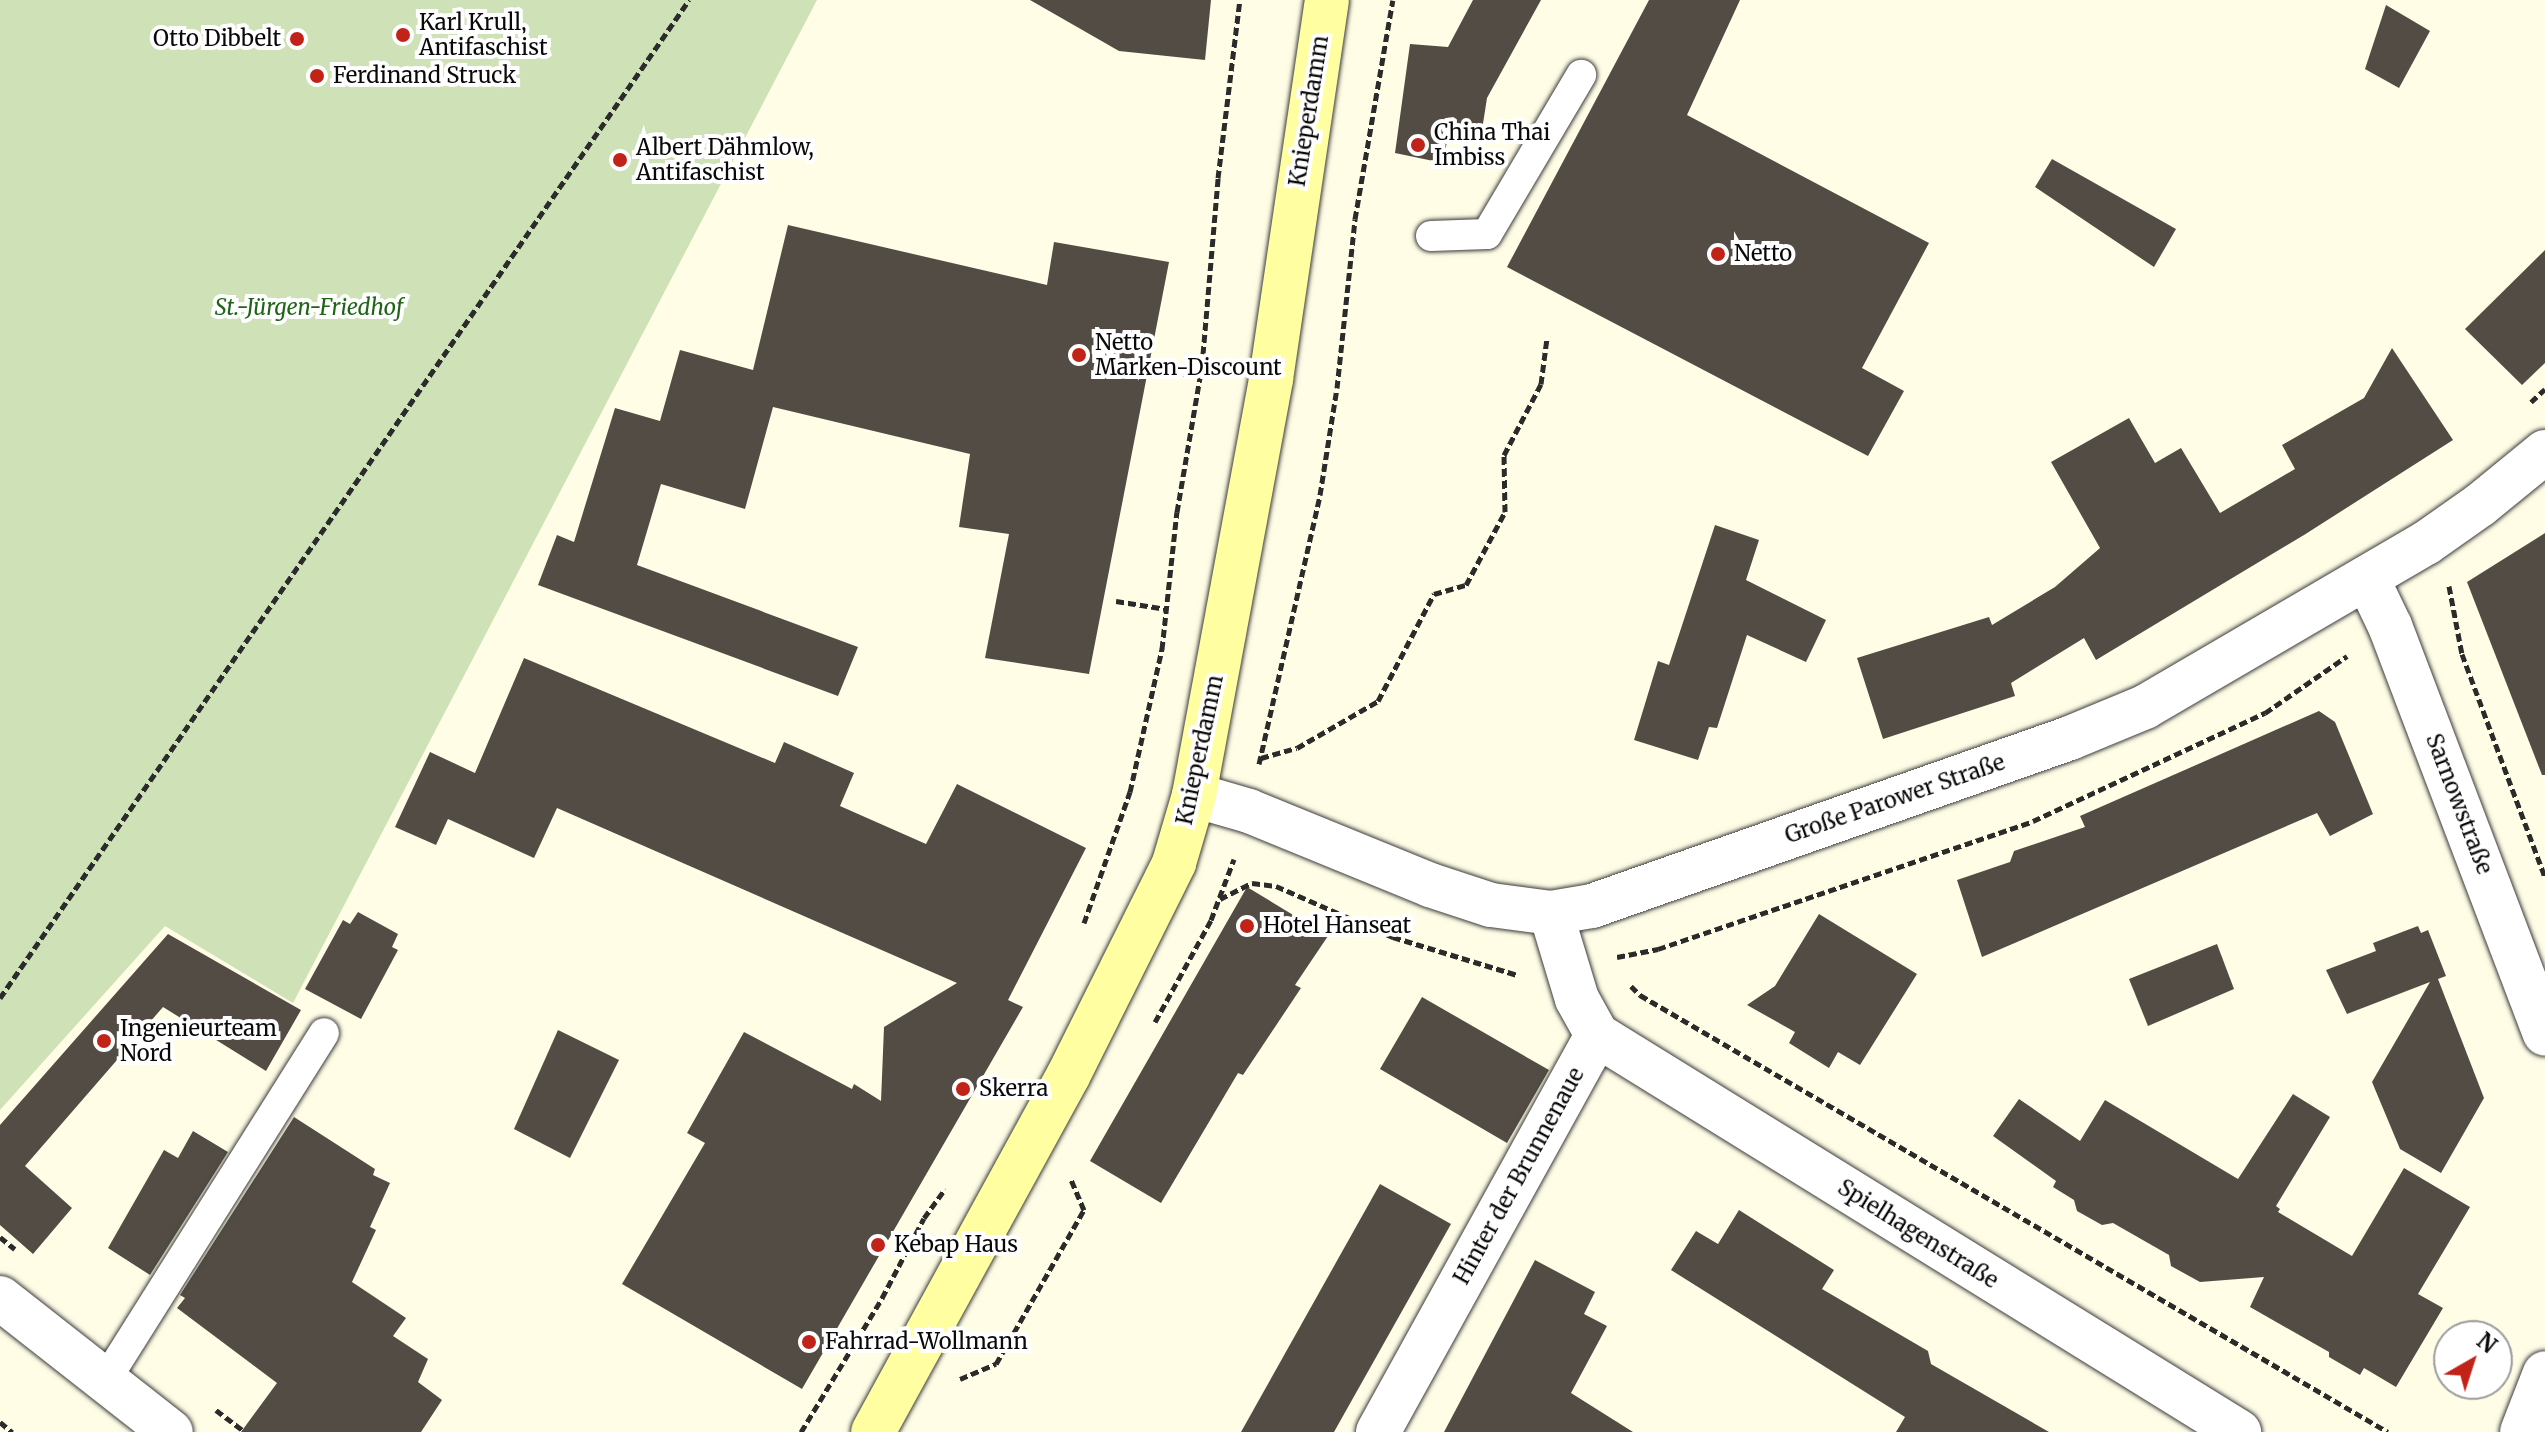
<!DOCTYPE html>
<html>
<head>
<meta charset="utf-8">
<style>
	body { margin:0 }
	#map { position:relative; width:2545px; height:1432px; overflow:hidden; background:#fffde6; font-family:Merriweather,serif }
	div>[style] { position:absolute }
	.cemetery>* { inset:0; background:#cfe1b7 }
	.building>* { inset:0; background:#534c45 }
	.path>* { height:5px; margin-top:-2.5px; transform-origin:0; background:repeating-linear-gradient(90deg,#2b2b2b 0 8px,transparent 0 12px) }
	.roads { filter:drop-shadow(0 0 2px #3c3c3c) drop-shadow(0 0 2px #3c3c3c) }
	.lane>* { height:30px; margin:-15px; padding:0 15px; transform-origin:15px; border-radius:15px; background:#fff }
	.street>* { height:44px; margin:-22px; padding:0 22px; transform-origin:22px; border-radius:22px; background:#fff }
	.secondary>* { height:44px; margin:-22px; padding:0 22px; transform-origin:22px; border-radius:22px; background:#fffea1 }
	.dots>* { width:22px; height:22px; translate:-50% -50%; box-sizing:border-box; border:4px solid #fff; border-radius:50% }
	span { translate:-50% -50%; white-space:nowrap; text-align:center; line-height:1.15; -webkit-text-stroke:8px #fff; paint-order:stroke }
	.poi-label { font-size:22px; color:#090909 }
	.left { translate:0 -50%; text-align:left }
	.right { translate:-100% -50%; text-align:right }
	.street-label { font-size:22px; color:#090909 }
	.park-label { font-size:22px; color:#1f6417; font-style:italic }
	.north { position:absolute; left:2433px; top:1320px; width:80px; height:80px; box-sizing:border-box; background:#fff; border:2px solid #9d9d9d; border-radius:50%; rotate:39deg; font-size:22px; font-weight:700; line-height:32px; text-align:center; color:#090909 }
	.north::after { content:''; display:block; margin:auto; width:28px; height:36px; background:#c22319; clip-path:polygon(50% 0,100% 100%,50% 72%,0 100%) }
</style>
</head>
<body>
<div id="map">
	<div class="cemetery">
		<div style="clip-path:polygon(0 0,817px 0,293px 1003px,165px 926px,0 1110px)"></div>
	</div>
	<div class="building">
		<div style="clip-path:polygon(1030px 0,1211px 0,1205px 60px,1119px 51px)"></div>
		<div style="clip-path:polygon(1473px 0,1541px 0,1487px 98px,1482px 130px,1450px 125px,1443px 163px,1395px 153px,1410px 44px,1448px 47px)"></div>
		<div style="clip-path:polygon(1649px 0,1740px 0,1687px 115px,1929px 243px,1862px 368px,1904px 391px,1868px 456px,1507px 267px)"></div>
		<div style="clip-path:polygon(2386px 5px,2430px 31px,2399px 88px,2365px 69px)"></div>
		<div style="clip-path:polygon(2052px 159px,2176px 229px,2154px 267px,2035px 187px)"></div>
		<div style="clip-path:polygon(788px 225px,1047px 285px,1054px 242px,1169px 262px,1089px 674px,985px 658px,1009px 534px,959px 527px,970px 454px,773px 407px,745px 509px,661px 484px,637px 565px,858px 647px,838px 696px,538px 585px,557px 535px,574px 542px,615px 408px,660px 421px,680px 350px,753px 370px)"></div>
		<div style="clip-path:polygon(2545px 250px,2545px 363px,2522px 385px,2465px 329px)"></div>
		<div style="clip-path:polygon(2392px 348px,2453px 440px,2304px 535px,2096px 660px,2084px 638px,2011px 683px,2015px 696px,1883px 739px,1857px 658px,1989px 617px,1992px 625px,2055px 587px,2100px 548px,2051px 462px,2129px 418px,2155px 463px,2181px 448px,2220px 513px,2295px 469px,2282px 445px,2364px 398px)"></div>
		<div style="clip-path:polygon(1715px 525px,1759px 540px,1746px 580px,1826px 620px,1806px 662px,1747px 635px,1717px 728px,1709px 727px,1698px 760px,1634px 740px,1658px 661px,1669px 665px)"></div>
		<div style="clip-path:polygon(2545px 533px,2545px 775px,2542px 775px,2467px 582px)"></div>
		<div style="clip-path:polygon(524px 658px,775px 763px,784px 742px,854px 773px,840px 806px,926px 844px,957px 784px,1086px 848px,1008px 1000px,1023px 1007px,802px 1389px,622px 1284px,705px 1143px,687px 1133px,744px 1032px,852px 1089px,854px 1084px,881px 1101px,884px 1027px,957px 983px,557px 808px,534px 858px,448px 819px,436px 845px,395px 827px,430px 752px,475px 773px)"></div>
		<div style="clip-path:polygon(2319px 711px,2335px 722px,2373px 814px,2330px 836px,2317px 813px,1982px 957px,1957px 880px,2010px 862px,2014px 851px,2085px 827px,2080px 816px)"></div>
		<div style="clip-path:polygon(1247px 887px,1328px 936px,1295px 985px,1301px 988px,1243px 1075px,1238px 1073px,1161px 1203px,1090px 1161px)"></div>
		<div style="clip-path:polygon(358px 912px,398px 934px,392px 947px,398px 950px,361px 1019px,305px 989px,343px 920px,350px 924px)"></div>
		<div style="clip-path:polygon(1819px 914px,1917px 974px,1860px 1065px,1838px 1052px,1829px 1068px,1789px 1043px,1795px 1032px,1747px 1005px,1775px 986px)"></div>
		<div style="clip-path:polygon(2418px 926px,2421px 933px,2428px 930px,2446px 976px,2438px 979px,2484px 1098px,2441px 1173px,2400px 1149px,2372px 1082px,2430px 982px,2347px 1014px,2326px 970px,2376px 951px,2373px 943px)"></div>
		<div style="clip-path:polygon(168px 934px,301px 1010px,266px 1071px,163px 1007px,25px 1166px,72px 1208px,33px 1254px,0 1225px,0 1125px)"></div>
		<div style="clip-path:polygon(2217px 944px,2234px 989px,2148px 1026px,2129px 979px)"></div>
		<div style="clip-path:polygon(1422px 997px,1549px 1070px,1507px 1143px,1380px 1069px)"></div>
		<div style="clip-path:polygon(558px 1030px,619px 1060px,570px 1158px,514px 1129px)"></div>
		<div style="clip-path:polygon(2293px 1094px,2330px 1117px,2276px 1206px,2280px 1209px,2278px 1212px,2352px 1256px,2404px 1168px,2470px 1207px,2418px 1294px,2443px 1308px,2396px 1387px,2364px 1368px,2360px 1375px,2329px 1357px,2329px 1352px,2250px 1307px,2264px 1277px,2200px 1282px,2171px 1266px,2169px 1255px,2113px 1223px,2102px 1225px,2077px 1211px,2074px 1200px,2053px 1187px,2056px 1181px,1993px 1136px,2019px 1099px,2080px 1141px,2105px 1100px,2238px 1179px)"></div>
		<div style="clip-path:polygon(294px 1117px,375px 1169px,373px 1175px,390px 1183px,370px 1227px,376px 1230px,352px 1282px,406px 1318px,393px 1336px,428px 1359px,418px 1382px,442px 1400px,421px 1432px,241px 1432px,277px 1383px,177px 1308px,185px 1298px,180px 1295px)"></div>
		<div style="clip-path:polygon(193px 1131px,228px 1152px,150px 1275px,108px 1248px,164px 1150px,178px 1158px)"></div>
		<div style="clip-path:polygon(1380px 1184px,1451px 1224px,1334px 1432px,1241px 1432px)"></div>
		<div style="clip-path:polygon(1739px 1210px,1834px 1270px,1822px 1289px,1928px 1351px,1931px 1364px,2049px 1432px,1896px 1432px,1905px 1417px,1671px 1270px,1696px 1231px,1718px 1244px)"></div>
		<div style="clip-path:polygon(1535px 1260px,1595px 1292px,1584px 1314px,1607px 1326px,1571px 1393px,1633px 1432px,1444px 1432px)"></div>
	</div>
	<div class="path">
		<div style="left:1160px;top:370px;width:29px;rotate:8deg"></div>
		<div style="left:1189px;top:374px;width:15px;rotate:-32deg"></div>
		<div style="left:1202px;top:366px;width:21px;rotate:11deg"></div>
		<div style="left:2531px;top:402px;width:19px;rotate:-43deg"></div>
		<div style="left:2449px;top:586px;width:69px;rotate:79.2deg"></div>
		<div style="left:2462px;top:654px;width:238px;rotate:69.6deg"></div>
		<div style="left:1116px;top:601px;width:51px;rotate:9.1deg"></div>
		<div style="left:1261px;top:758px;width:37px;rotate:-16deg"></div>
		<div style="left:1297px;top:748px;width:94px;rotate:-30.1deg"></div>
		<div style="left:1378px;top:701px;width:121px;rotate:-62.4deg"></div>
		<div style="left:1434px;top:594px;width:33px;rotate:-16deg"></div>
		<div style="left:1466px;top:585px;width:83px;rotate:-61.9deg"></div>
		<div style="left:1505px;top:512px;width:57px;rotate:-91deg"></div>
		<div style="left:1504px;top:455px;width:80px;rotate:-62.5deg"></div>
		<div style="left:1541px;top:384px;width:46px;rotate:-82.6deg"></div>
		<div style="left:1259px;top:764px;width:276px;rotate:-77.2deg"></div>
		<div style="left:1320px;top:495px;width:108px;rotate:-81deg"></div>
		<div style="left:1337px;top:388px;width:170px;rotate:-83.9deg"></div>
		<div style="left:1355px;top:219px;width:222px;rotate:-80.2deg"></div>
		<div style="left:1220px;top:899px;width:36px;rotate:-27deg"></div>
		<div style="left:1252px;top:883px;width:24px;rotate:7deg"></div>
		<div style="left:1276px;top:886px;width:128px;rotate:23.6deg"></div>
		<div style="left:1393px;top:937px;width:130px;rotate:17deg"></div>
		<div style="left:1084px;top:923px;width:139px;rotate:-70.7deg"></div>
		<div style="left:1130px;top:792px;width:147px;rotate:-77.4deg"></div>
		<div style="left:1162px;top:649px;width:138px;rotate:-83.8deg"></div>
		<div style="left:1177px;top:512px;width:148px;rotate:-80.3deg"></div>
		<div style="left:1202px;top:366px;width:189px;rotate:-85.1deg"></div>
		<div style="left:1218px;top:178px;width:179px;rotate:-83deg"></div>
		<div style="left:1617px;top:957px;width:42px;rotate:-11deg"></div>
		<div style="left:1658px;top:949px;width:396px;rotate:-18.8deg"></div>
		<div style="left:2033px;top:821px;width:256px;rotate:-25deg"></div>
		<div style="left:2265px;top:713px;width:100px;rotate:-34.8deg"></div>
		<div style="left:1631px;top:986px;width:13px;rotate:45deg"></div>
		<div style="left:1640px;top:995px;width:866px;rotate:30.29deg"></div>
		<div style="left:0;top:998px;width:1213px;rotate:-55.38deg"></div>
		<div style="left:1155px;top:1022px;width:116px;rotate:-61.2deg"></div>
		<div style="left:1211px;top:920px;width:65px;rotate:-69.3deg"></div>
		<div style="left:0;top:1237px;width:19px;rotate:39deg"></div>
		<div style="left:960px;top:1379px;width:39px;rotate:-23deg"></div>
		<div style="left:996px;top:1364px;width:177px;rotate:-60.3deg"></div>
		<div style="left:1084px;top:1210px;width:34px;rotate:-113deg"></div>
		<div style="left:216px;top:1410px;width:36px;rotate:37deg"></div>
		<div style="left:0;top:1422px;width:16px;rotate:40deg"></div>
		<div style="left:801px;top:1432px;width:157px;rotate:-58.8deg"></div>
		<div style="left:882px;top:1298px;width:90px;rotate:-62.3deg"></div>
		<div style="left:924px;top:1218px;width:36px;rotate:-54deg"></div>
	</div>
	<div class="roads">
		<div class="lane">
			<div style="left:1431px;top:236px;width:56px;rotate:-2deg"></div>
			<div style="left:1487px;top:234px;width:185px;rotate:-59.4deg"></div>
			<div style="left:105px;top:1381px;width:411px;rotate:-57.8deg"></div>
		</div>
		<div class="street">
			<div style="left:2367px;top:578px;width:53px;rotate:64.4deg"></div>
			<div style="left:2390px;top:626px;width:436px;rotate:69.2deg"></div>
			<div style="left:1194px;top:795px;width:57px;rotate:16.2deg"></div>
			<div style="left:1249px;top:811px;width:196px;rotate:22.2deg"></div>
			<div style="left:1430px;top:885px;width:64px;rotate:18.2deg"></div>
			<div style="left:1491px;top:905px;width:61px;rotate:7.6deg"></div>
			<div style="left:1551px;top:913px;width:42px;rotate:-9.7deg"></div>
			<div style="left:1592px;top:906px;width:507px;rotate:-19.36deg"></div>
			<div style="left:2070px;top:738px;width:81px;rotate:-22.5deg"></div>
			<div style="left:2145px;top:707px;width:325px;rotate:-30.3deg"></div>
			<div style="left:2426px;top:543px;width:66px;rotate:-35.1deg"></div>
			<div style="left:2480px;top:505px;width:84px;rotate:-39.2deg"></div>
			<div style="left:1551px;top:913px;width:90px;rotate:73.2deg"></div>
			<div style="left:1577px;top:999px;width:41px;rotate:60.9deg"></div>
			<div style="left:1597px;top:1035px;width:755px;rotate:31.73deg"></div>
			<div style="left:0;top:1298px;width:217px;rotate:38.1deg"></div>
			<div style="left:1378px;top:1432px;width:453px;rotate:-61.1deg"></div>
			<div style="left:2522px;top:1432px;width:63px;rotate:-68.7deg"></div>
		</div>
		<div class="secondary">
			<div style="left:873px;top:1432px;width:406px;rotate:-61.3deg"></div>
			<div style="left:1068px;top:1076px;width:238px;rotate:-63.5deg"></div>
			<div style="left:1174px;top:863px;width:71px;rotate:-73.6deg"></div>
			<div style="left:1194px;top:795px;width:423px;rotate:-79.5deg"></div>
			<div style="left:1271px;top:379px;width:383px;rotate:-81.6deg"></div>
		</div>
	</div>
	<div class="dots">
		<div style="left:403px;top:35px;background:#c22319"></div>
		<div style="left:297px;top:39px;background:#c22319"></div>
		<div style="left:317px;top:76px;background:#c22319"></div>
		<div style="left:1418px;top:145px;background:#c22319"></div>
		<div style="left:620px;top:160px;background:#c22319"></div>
		<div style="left:1718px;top:254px;background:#c22319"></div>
		<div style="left:1079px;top:355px;background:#c22319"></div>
		<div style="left:1247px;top:926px;background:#c22319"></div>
		<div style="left:104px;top:1041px;background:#c22319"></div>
		<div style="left:963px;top:1089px;background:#c22319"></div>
		<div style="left:878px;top:1245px;background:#c22319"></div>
		<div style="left:809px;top:1342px;background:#c22319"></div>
	</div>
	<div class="poi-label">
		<span class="left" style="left:419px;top:35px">Karl Krull,<br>Antifaschist</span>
		<span class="right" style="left:281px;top:39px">Otto Dibbelt</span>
		<span class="left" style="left:333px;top:76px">Ferdinand Struck</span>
		<span class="left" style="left:1434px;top:145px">China Thai<br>Imbiss</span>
		<span class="left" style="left:636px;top:160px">Albert Dähmlow,<br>Antifaschist</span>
		<span class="left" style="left:1734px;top:254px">Netto</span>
		<span class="left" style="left:1095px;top:355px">Netto<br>Marken-Discount</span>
		<span class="left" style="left:1263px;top:926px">Hotel Hanseat</span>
		<span class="left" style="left:120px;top:1041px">Ingenieurteam<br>Nord</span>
		<span class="left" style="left:979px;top:1089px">Skerra</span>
		<span class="left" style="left:894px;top:1245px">Kebap Haus</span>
		<span class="left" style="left:825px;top:1342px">Fahrrad-Wollmann</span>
	</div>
	<div class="street-label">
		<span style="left:1309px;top:111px;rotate:-81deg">Knieperdamm</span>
		<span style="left:1200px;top:750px;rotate:-78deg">Knieperdamm</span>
		<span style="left:1895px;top:799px;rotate:-19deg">Große Parower Straße</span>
		<span style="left:2459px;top:804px;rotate:69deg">Sarnowstraße</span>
		<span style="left:1519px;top:1176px;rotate:-61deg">Hinter der Brunnenaue</span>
		<span style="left:1918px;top:1234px;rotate:32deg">Spielhagenstraße</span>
	</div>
	<div class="park-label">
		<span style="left:309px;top:308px">St.-Jürgen-Friedhof</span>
	</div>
	<div class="north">N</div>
</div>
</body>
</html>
